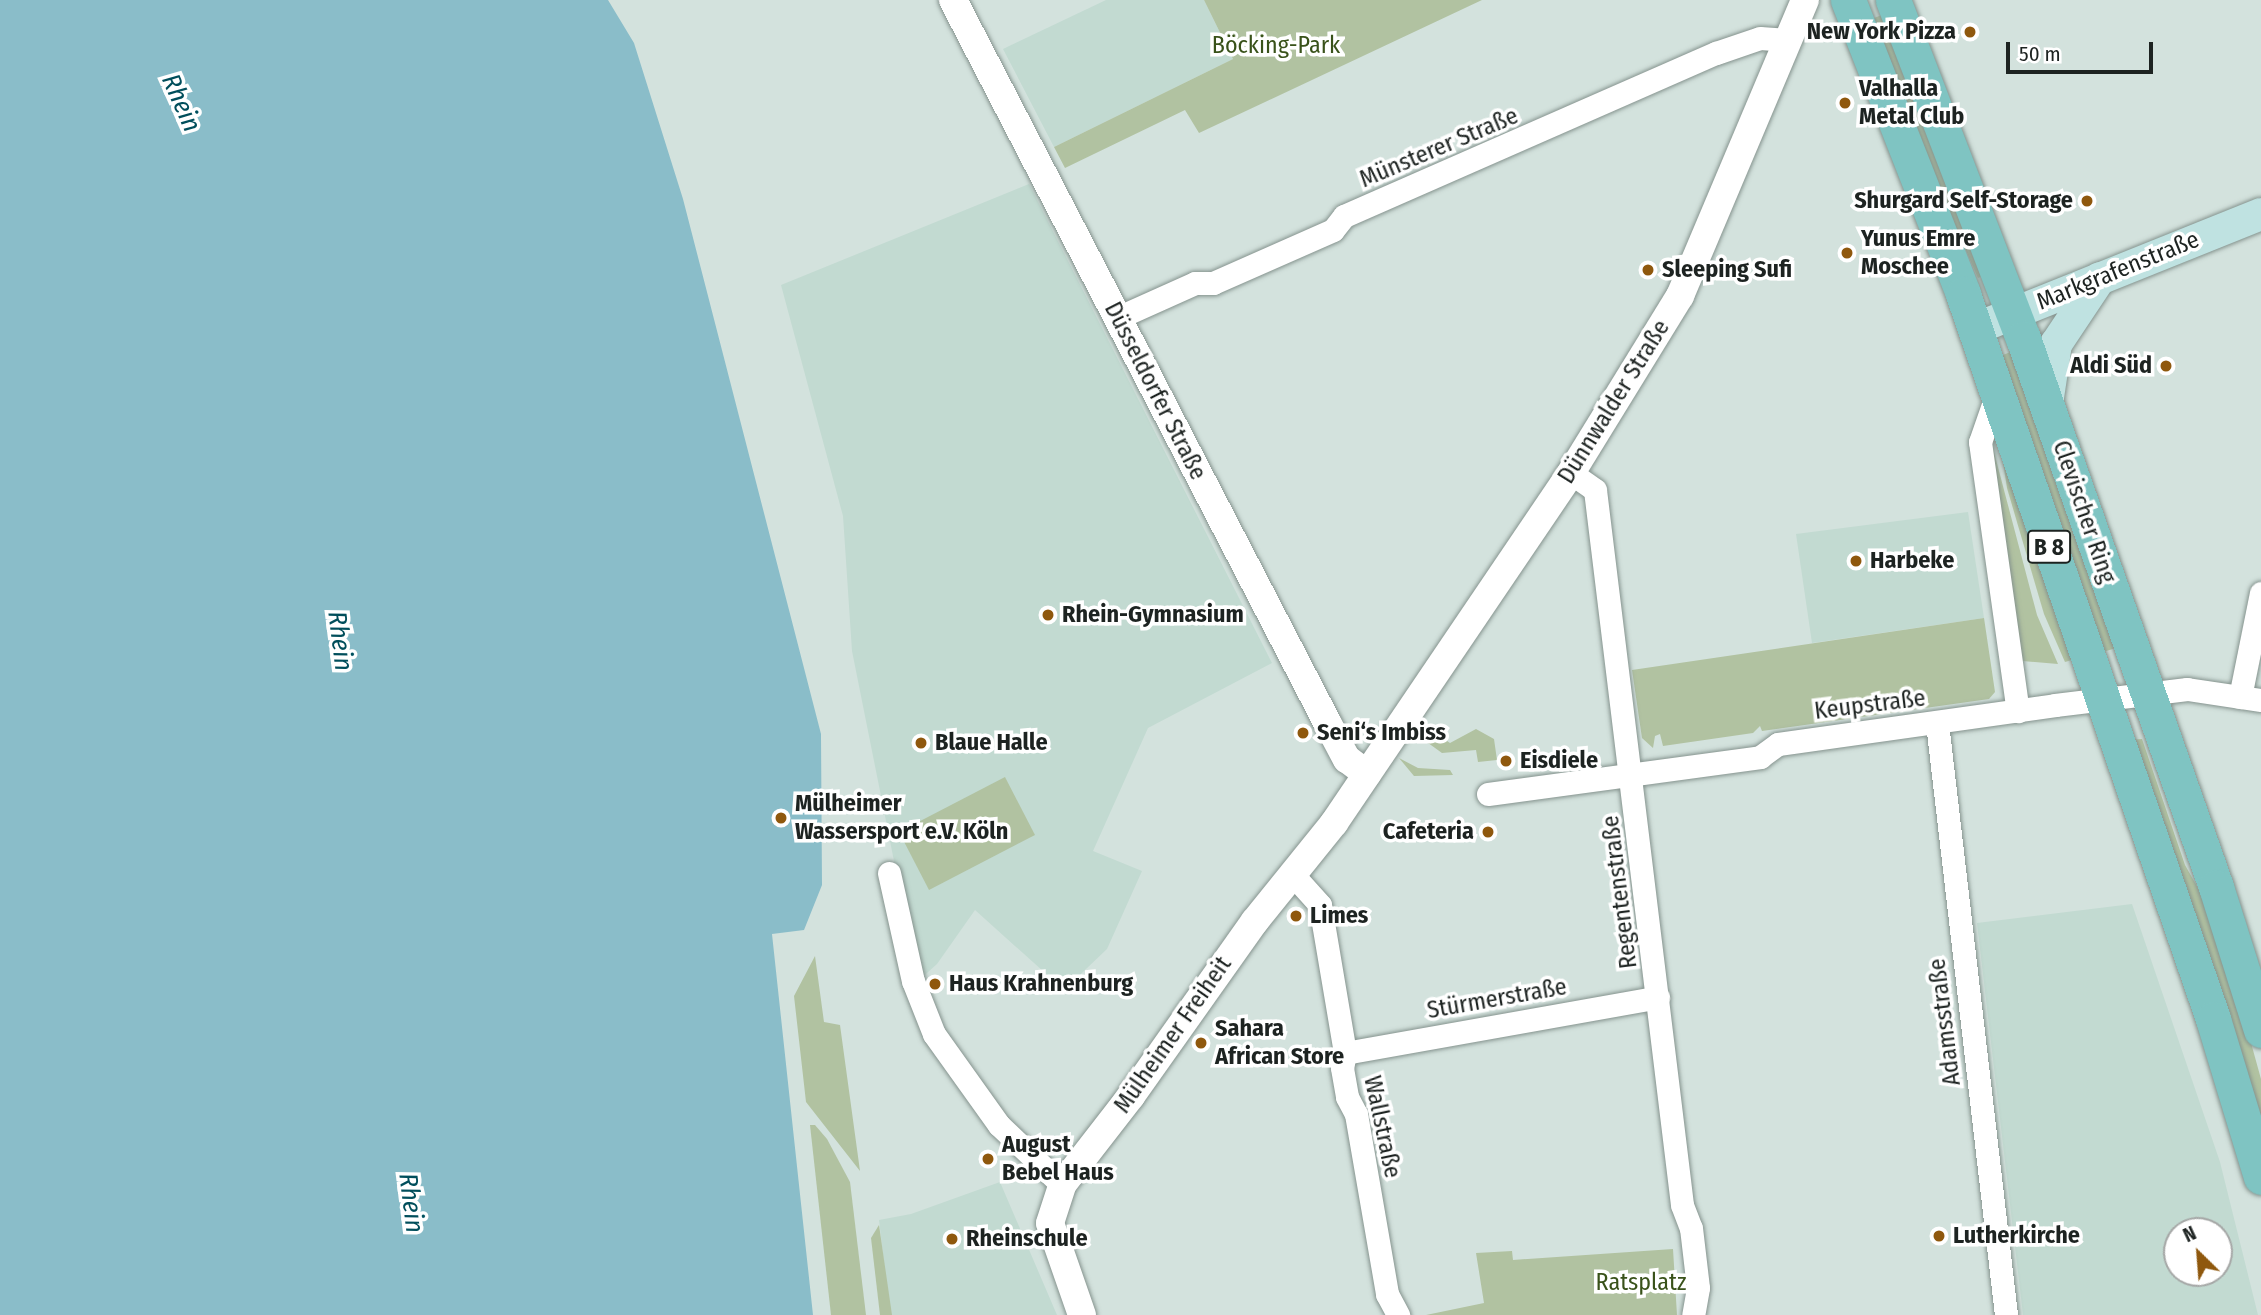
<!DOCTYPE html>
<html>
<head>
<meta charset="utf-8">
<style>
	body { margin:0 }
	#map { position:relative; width:2261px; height:1315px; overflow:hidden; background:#d3e2dd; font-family:"Fira Sans Condensed",sans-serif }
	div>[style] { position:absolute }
	.built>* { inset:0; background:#c2dad1 }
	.green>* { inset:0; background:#b1c2a1 }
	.water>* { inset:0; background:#8abdc9 }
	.roads { filter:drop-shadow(0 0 2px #85938e) drop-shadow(0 0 2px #85938e) }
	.minor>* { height:23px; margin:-11.5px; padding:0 11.5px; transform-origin:11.5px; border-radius:11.5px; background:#fff }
	.tertiary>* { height:28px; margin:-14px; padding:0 14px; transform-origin:14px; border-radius:14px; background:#fff }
	.secondary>* { height:32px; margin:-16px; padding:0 16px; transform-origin:16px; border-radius:16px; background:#bfe2e1 }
	.primary>* { height:35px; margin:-17.5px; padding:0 17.5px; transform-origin:17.5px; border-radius:17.5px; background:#7fc4c2 }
	.dots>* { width:19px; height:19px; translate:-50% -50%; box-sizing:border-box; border:4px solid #fff; border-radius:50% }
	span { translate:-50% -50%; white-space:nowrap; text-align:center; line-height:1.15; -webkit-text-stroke:7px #fff; paint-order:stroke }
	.shield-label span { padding:2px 5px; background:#fff; border:2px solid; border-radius:5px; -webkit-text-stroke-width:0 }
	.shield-label { font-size:23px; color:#1d2321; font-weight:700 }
	.poi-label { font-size:24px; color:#1d2321; font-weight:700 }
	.right { translate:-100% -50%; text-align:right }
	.left { translate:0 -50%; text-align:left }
	.park-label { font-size:24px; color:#39521a }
	.street-label { font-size:24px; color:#1d2321 }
	.water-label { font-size:26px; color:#004e5b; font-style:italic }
	.north { position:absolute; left:2163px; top:1217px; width:70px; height:70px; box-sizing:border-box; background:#fff; border:2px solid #a5a7a6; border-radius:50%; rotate:335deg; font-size:19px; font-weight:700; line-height:28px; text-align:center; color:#1d2321 }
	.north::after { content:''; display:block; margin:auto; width:24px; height:32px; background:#8f580d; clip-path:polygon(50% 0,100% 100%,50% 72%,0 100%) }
	.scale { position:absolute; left:2006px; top:42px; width:147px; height:32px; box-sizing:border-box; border:4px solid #1d2321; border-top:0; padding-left:9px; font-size:21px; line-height:24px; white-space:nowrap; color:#1d2321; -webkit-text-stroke:5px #fff; paint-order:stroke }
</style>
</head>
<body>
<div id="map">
	<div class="built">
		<div style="clip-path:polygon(1106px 0,1204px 0,1233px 59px,1054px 147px,1003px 49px)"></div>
		<div style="clip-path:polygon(1029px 184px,1272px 663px,1148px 728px,1093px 851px,1142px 871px,1107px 949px,1064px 990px,975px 910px,937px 964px,918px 981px,852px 651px,843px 516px,781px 285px)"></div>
		<div style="clip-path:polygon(1968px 512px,1984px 618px,1812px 643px,1796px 534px)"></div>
		<div style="clip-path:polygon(evenodd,2132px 904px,2220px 1162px,2258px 1315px,2023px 1315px,1977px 923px,2132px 904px,2177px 1231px,2219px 1231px,2219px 1273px,2177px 1273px,2177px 1231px)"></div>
		<div style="clip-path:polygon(1000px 1182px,1057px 1315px,890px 1315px,879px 1220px,911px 1214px)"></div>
	</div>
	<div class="green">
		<div style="clip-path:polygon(1204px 0,1482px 0,1199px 133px,1185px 110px,1065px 168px,1054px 147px,1233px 59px)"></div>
		<div style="clip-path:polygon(1882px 15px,1985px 275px,1978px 278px,1866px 21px)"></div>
		<div style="clip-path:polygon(2013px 351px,2116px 648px,2103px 652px,1998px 357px)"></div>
		<div style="clip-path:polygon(1990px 437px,2037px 615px,2058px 664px,2022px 661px)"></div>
		<div style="clip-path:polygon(2000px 442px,2075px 659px,2065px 662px,2044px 614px,2007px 488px)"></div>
		<div style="clip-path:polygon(1984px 618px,1995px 692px,1989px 699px,1762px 731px,1760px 726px,1753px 733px,1663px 746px,1660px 734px,1655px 736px,1653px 748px,1642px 738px,1632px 670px)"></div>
		<div style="clip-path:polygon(1476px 729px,1494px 739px,1497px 760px,1478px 762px,1476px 750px,1442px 753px,1424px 740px,1431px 730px,1450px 743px)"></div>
		<div style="clip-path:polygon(2142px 739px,2185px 865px,2208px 906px,2240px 1003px,2261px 1079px,2261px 1121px,2127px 740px)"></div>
		<div style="clip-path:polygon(1399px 758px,1418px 768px,1450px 770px,1453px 775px,1414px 776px)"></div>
		<div style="clip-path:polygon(1005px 777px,1035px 835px,929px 890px,899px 832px)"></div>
		<div style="clip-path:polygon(815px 956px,824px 1022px,840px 1025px,860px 1171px,806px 1102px,794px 996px)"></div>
		<div style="clip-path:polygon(810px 1125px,815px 1125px,827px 1139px,850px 1182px,866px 1315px,831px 1315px)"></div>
		<div style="clip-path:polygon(879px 1225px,892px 1315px,880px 1315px,871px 1238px)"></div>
		<div style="clip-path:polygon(1673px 1249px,1677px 1315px,1426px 1315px,1484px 1303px,1476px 1253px,1512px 1251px,1513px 1260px)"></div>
	</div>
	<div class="water">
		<div style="clip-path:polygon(0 0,608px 0,634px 43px,683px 199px,821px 734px,822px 885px,804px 930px,772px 934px,813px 1315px,0 1315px)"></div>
	</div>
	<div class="roads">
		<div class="minor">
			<div style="left:1117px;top:318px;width:85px;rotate:-24.2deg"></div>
			<div style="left:1195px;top:283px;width:18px"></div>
			<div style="left:1213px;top:283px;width:131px;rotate:-23.8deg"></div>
			<div style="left:1333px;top:230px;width:18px;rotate:-52deg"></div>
			<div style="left:1344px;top:216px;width:406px;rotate:-23.7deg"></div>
			<div style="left:1716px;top:53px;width:46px;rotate:-18.8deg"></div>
			<div style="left:1760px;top:38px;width:28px;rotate:4deg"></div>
			<div style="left:1997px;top:393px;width:52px;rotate:109.1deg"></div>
			<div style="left:1980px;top:442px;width:272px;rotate:82deg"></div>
			<div style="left:1571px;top:473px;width:29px;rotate:35deg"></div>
			<div style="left:1595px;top:490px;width:720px;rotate:83.06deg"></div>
			<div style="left:1682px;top:1205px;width:25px;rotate:69deg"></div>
			<div style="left:1691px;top:1228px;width:60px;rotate:83.3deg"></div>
			<div style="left:1698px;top:1288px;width:27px;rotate:100deg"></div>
			<div style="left:2240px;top:697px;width:106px;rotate:-78.6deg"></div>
			<div style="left:1937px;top:723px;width:596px;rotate:83.35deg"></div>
			<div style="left:1488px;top:794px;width:275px;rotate:-7.7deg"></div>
			<div style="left:1760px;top:757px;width:22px;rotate:-36deg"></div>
			<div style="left:1778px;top:744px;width:280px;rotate:-8deg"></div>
			<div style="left:2055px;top:705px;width:133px;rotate:-6.9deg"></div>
			<div style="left:2187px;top:689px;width:75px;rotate:8.5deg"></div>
			<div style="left:889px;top:873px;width:111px;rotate:77.5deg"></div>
			<div style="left:913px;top:981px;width:57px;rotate:68.4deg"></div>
			<div style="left:934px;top:1034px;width:112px;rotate:54.5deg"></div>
			<div style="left:999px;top:1125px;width:87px;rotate:43.6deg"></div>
			<div style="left:1294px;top:876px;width:39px;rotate:48deg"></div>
			<div style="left:1320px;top:905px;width:150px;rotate:80.4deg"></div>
			<div style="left:1345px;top:1053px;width:15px;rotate:101deg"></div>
			<div style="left:1342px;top:1068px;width:29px;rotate:80deg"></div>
			<div style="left:1347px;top:1097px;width:19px;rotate:62deg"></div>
			<div style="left:1356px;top:1114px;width:183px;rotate:80.2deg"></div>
			<div style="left:1387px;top:1294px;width:24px;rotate:62deg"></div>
			<div style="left:1345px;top:1053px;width:318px;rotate:-10.1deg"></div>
		</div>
		<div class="tertiary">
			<div style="left:953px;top:0;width:815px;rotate:62.62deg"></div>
			<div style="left:1328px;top:724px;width:40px;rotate:62deg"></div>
			<div style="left:1347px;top:759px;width:25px;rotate:37deg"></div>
			<div style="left:1082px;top:1315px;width:97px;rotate:-109.2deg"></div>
			<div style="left:1050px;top:1223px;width:40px;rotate:-72deg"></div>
			<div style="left:1062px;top:1185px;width:113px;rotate:-52.2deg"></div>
			<div style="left:1131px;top:1096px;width:214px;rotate:-54.7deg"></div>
			<div style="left:1255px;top:921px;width:126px;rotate:-51.1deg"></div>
			<div style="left:1334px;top:823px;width:423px;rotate:-55.9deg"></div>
			<div style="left:1571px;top:473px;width:208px;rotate:-58.4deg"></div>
			<div style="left:1680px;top:296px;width:321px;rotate:-67.1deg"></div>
		</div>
		<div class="secondary">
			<div style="left:1975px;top:329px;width:308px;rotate:-21.9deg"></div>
			<div style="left:2047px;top:404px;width:61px;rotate:-81.5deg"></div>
			<div style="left:2056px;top:344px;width:79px;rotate:-56.3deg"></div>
		</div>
		<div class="primary">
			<div style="left:1848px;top:0;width:316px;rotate:68.6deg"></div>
			<div style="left:1963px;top:294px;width:767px;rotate:70.97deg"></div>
			<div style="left:2213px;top:1019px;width:165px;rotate:73.1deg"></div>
			<div style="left:1893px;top:0;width:362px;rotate:69deg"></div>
			<div style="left:2023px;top:338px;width:582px;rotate:70.63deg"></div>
			<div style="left:2216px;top:887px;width:150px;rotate:72.5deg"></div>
		</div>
	</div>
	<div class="dots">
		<div style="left:1970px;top:32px;background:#8f580d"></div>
		<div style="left:1845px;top:103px;background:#8f580d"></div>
		<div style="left:2087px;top:201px;background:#8f580d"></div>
		<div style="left:1847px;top:253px;background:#8f580d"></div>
		<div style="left:1648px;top:270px;background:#8f580d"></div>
		<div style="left:2166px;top:366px;background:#8f580d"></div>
		<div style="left:1856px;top:561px;background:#8f580d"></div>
		<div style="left:1048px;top:615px;background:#8f580d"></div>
		<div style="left:1303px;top:733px;background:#8f580d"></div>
		<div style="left:921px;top:743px;background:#8f580d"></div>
		<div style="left:1506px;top:761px;background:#8f580d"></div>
		<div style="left:781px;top:818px;background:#8f580d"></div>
		<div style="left:1488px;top:832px;background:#8f580d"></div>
		<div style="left:1296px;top:916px;background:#8f580d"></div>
		<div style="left:935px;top:984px;background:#8f580d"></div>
		<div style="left:1201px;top:1043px;background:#8f580d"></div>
		<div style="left:988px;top:1159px;background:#8f580d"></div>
		<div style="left:1939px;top:1236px;background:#8f580d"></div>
		<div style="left:952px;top:1239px;background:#8f580d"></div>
	</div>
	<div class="shield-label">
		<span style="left:2049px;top:547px">B 8</span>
	</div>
	<div class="poi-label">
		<span class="right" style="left:1956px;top:32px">New York Pizza</span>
		<span class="left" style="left:1859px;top:103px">Valhalla<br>Metal Club</span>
		<span class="right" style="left:2073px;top:201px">Shurgard Self-Storage</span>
		<span class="left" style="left:1861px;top:253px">Yunus Emre<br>Moschee</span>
		<span class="left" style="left:1662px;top:270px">Sleeping Sufi</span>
		<span class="right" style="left:2152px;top:366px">Aldi Süd</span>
		<span class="left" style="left:1870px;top:561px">Harbeke</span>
		<span class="left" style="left:1062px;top:615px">Rhein-Gymnasium</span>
		<span class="left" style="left:1317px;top:733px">Seni‘s Imbiss</span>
		<span class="left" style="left:935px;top:743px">Blaue Halle</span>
		<span class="left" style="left:1520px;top:761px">Eisdiele</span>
		<span class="left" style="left:795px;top:818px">Mülheimer<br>Wassersport e.V. Köln</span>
		<span class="right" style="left:1474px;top:832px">Cafeteria</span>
		<span class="left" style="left:1310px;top:916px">Limes</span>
		<span class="left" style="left:949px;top:984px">Haus Krahnenburg</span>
		<span class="left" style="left:1215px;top:1043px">Sahara<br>African Store</span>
		<span class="left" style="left:1002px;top:1159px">August<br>Bebel Haus</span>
		<span class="left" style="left:1953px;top:1236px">Lutherkirche</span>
		<span class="left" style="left:966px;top:1239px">Rheinschule</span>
	</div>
	<div class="park-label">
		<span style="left:1276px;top:46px">Böcking-Park</span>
		<span style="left:1641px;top:1283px">Ratsplatz</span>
	</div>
	<div class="street-label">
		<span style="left:1439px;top:148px;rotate:-23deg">Münsterer Straße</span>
		<span style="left:2118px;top:271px;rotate:-22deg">Markgrafenstraße</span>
		<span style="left:1155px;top:391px;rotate:63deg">Düsseldorfer Straße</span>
		<span style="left:1614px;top:402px;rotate:-58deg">Dünnwalder Straße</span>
		<span style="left:2084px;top:512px;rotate:71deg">Clevischer Ring</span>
		<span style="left:1870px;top:705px;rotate:-7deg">Keupstraße</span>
		<span style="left:1620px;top:892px;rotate:-97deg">Regentenstraße</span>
		<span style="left:1497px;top:999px;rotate:-10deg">Stürmerstraße</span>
		<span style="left:1945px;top:1022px;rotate:-97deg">Adamsstraße</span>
		<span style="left:1173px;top:1035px;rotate:-55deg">Mülheimer Freiheit</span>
		<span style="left:1382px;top:1127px;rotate:78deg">Wallstraße</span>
	</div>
	<div class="water-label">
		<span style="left:181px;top:103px;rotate:66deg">Rhein</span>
		<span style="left:340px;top:641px;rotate:83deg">Rhein</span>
		<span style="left:411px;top:1203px;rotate:83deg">Rhein</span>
	</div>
	<div class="north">N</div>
	<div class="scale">50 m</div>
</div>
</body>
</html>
